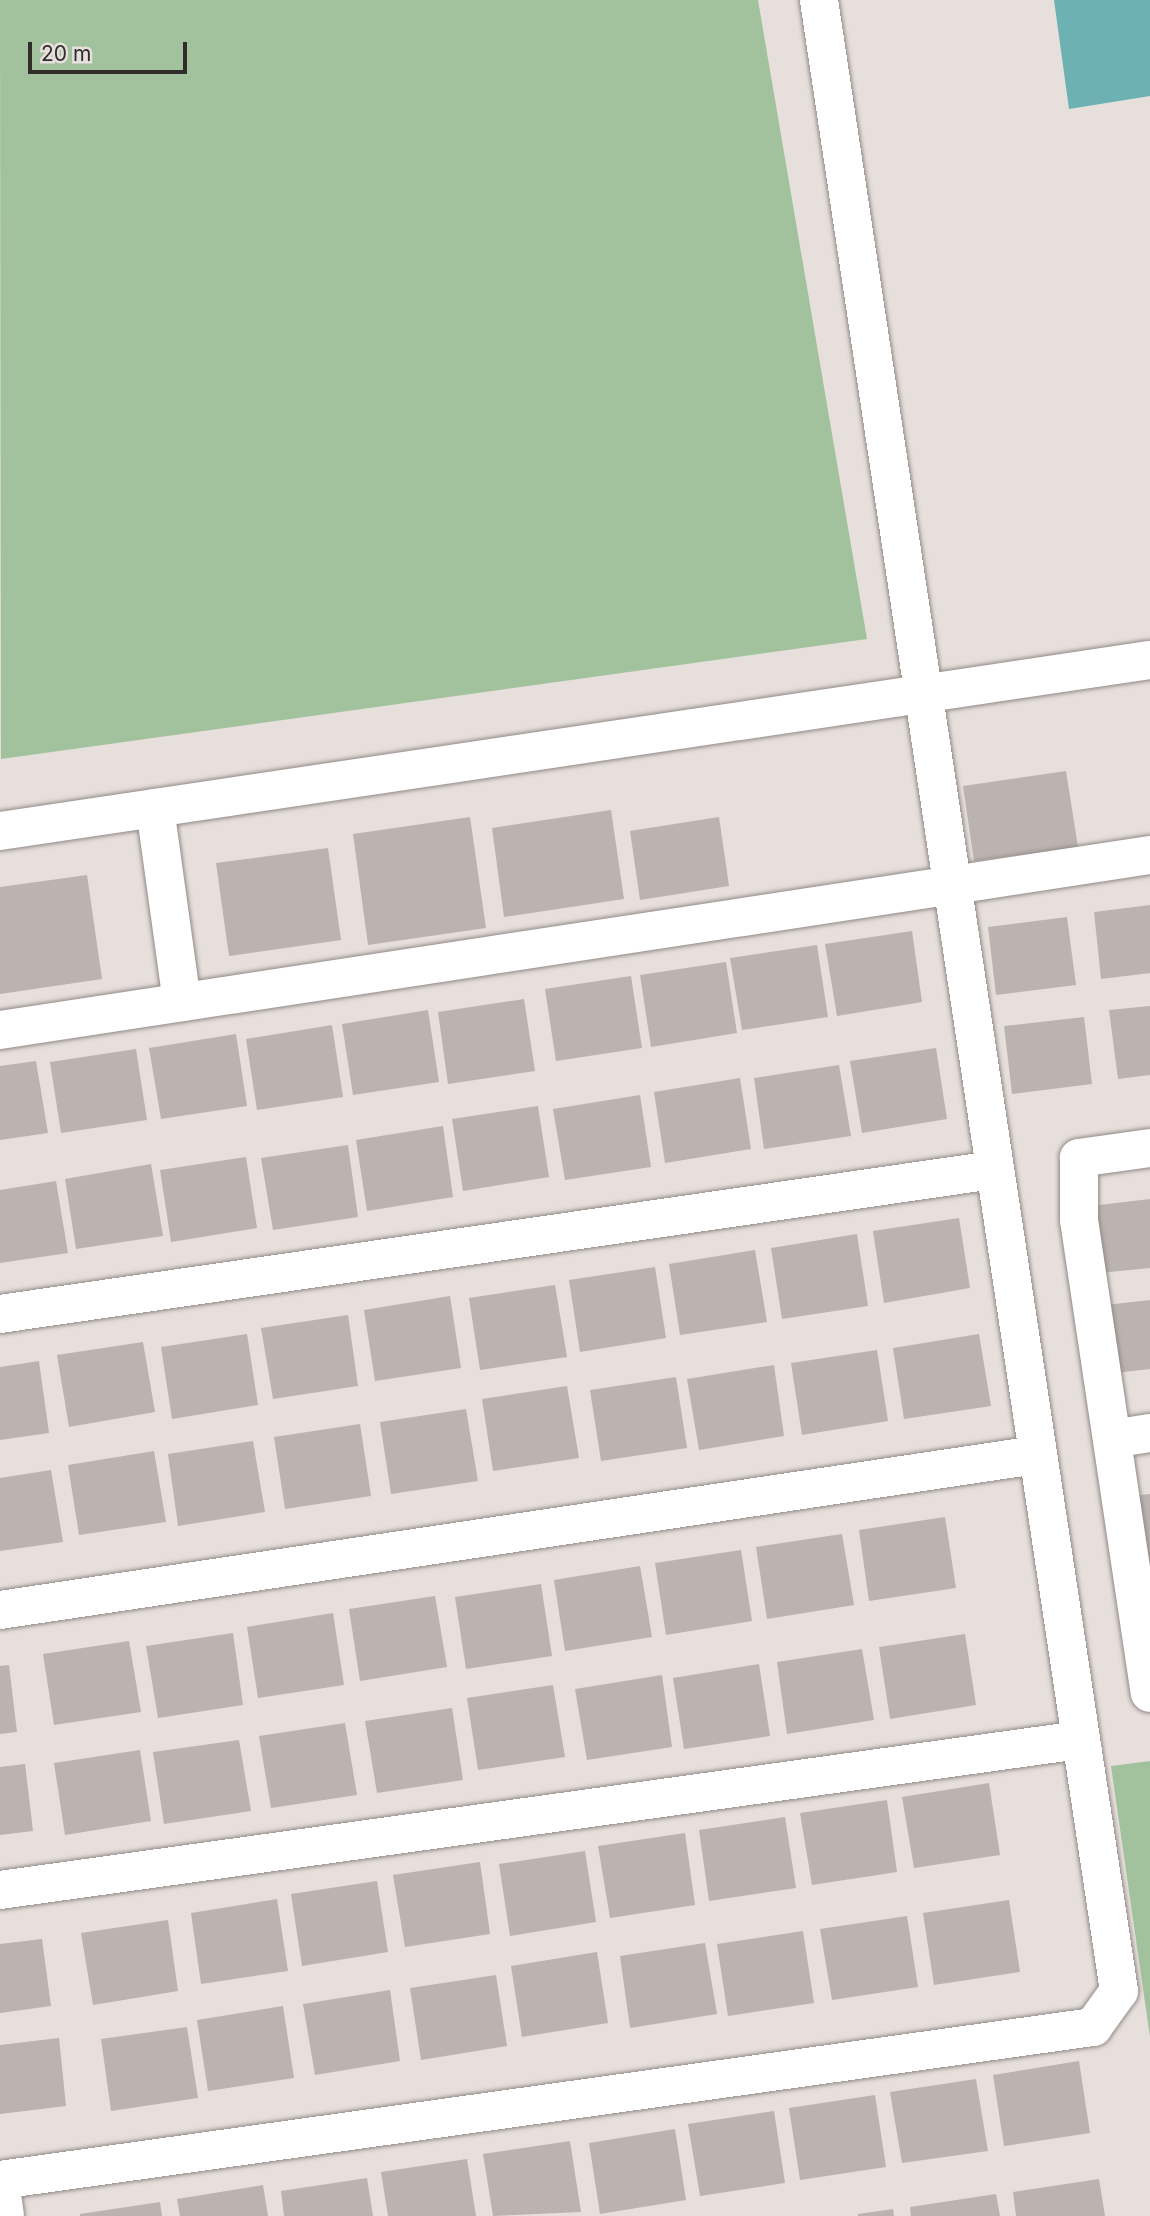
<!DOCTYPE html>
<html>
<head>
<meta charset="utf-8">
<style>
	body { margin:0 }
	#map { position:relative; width:1150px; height:2216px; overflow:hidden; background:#e7dfdc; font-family:Inter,sans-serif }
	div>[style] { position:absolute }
	.green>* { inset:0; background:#a2c29d }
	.water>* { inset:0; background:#6db1b2 }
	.building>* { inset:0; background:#bbb3b0 }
	.roads { filter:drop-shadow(0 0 2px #918a87) drop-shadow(0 0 2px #918a87) }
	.minor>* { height:38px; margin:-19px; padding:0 19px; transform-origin:19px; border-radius:19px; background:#fff }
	span { translate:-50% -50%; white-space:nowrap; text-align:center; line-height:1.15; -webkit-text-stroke:6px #e7dfdc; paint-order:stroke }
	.scale { position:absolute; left:28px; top:42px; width:159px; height:32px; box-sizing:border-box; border:4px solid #2f2c2b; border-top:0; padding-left:9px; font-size:21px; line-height:24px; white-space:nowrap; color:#2f2c2b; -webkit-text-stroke:5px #e7dfdc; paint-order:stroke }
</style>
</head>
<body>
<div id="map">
	<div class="green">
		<div style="clip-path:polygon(0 0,758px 0,867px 639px,1px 759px)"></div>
		<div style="clip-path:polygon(1150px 1761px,1150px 2037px,1111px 1766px)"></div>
	</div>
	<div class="water">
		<div style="clip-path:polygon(1054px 0,1150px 0,1150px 96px,1069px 109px)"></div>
	</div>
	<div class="building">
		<div style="clip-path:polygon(1066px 771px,1078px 847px,974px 861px,963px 786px)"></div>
		<div style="clip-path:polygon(611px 810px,624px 899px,504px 917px,492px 828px)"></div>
		<div style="clip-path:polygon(470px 817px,486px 928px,368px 945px,353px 834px)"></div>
		<div style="clip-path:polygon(719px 817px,729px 886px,640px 900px,630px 831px)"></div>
		<div style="clip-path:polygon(328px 848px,341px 940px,229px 956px,216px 863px)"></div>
		<div style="clip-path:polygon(87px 875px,102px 979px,0 994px,0 887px)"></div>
		<div style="clip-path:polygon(1150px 905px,1150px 973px,1101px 979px,1094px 912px)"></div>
		<div style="clip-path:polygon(1067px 917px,1076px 985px,996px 995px,988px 927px)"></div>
		<div style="clip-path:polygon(912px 931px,922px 1002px,837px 1016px,825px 944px)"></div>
		<div style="clip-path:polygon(817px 945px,828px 1017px,742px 1030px,730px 958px)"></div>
		<div style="clip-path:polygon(726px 962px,737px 1033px,651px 1047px,640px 975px)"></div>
		<div style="clip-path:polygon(631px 976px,642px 1048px,556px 1061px,545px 989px)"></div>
		<div style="clip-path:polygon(524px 999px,535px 1071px,448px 1084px,438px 1012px)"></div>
		<div style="clip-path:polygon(1150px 1006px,1150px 1075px,1118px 1079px,1109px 1010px)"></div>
		<div style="clip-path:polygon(428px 1010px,439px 1082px,353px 1095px,342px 1024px)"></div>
		<div style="clip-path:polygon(1084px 1017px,1092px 1084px,1012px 1094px,1004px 1026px)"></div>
		<div style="clip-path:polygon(332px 1025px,343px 1097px,257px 1110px,246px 1039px)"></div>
		<div style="clip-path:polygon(236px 1034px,247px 1106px,161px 1119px,149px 1048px)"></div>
		<div style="clip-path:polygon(936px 1048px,947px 1119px,862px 1133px,850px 1061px)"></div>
		<div style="clip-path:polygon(136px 1049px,147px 1120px,61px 1133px,50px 1062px)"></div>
		<div style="clip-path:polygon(36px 1061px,48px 1133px,0 1140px,0 1066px)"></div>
		<div style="clip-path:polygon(839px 1065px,851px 1136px,764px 1149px,754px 1078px)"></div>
		<div style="clip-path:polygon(740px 1078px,751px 1149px,665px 1163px,654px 1092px)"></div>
		<div style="clip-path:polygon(640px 1095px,651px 1167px,565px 1180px,553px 1109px)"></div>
		<div style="clip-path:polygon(538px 1106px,549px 1177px,463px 1191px,452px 1119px)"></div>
		<div style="clip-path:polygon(443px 1126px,453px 1197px,367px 1211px,356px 1140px)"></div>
		<div style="clip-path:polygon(348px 1145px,358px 1217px,273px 1230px,261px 1158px)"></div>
		<div style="clip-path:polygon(246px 1157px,257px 1228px,171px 1242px,160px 1170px)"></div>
		<div style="clip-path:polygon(151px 1164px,163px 1236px,76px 1249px,65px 1179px)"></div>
		<div style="clip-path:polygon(56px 1181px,68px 1253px,0 1263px,0 1190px)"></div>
		<div style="clip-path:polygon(1150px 1199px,1150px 1268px,1099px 1273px,1091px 1206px)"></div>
		<div style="clip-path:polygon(959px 1218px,970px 1288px,884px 1303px,873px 1231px)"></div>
		<div style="clip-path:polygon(857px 1234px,868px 1306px,782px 1319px,771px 1248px)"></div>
		<div style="clip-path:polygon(755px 1250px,767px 1322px,680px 1335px,669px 1264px)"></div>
		<div style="clip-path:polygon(655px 1267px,666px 1338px,580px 1352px,569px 1280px)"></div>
		<div style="clip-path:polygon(555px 1285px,567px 1357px,480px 1370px,469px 1298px)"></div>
		<div style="clip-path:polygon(450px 1296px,461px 1368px,375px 1381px,364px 1310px)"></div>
		<div style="clip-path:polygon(1150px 1300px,1150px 1369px,1115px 1373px,1106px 1305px)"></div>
		<div style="clip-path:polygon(348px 1315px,358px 1386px,273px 1399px,261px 1328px)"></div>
		<div style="clip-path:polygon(247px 1334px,258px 1405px,172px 1419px,161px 1347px)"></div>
		<div style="clip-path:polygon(979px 1334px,991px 1406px,904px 1419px,893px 1348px)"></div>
		<div style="clip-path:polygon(143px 1342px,155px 1412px,69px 1427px,57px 1355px)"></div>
		<div style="clip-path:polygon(877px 1350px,888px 1421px,802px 1435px,791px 1363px)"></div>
		<div style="clip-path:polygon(39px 1361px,49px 1433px,0 1440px,0 1367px)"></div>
		<div style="clip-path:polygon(774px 1365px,784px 1436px,699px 1450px,687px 1379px)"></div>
		<div style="clip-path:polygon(676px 1377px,687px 1448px,601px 1461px,590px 1390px)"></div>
		<div style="clip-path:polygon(567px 1386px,579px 1458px,493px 1471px,482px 1399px)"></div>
		<div style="clip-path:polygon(466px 1409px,478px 1481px,391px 1494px,380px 1422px)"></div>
		<div style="clip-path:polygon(360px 1424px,371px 1496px,285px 1509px,274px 1437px)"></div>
		<div style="clip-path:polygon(253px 1441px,265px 1512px,178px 1526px,168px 1454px)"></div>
		<div style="clip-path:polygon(154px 1451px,166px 1522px,79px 1535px,68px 1465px)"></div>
		<div style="clip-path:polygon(51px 1470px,63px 1542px,0 1551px,0 1478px)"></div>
		<div style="clip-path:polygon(1150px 1494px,1150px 1562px,1139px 1563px,1131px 1496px)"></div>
		<div style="clip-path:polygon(945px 1517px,956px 1588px,869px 1601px,859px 1530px)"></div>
		<div style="clip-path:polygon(842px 1534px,854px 1605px,767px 1619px,756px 1547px)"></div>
		<div style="clip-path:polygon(741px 1550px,752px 1621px,666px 1635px,655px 1563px)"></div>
		<div style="clip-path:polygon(640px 1566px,652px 1637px,565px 1651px,554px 1580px)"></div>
		<div style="clip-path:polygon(541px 1584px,552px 1656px,466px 1669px,455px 1597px)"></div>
		<div style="clip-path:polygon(435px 1596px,447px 1667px,360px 1681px,349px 1609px)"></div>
		<div style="clip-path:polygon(333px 1613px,344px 1685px,258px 1698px,247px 1627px)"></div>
		<div style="clip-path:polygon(233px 1633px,243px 1705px,158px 1718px,146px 1646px)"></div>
		<div style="clip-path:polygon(965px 1634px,976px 1705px,890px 1719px,879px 1647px)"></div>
		<div style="clip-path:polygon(129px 1641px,141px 1712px,54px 1725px,43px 1654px)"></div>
		<div style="clip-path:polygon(862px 1649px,874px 1720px,787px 1734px,777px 1662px)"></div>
		<div style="clip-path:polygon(759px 1664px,770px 1736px,684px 1749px,673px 1678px)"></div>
		<div style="clip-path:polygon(9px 1665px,17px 1732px,0 1734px,0 1666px)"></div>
		<div style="clip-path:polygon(662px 1675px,672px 1747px,587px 1760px,575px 1689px)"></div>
		<div style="clip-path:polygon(553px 1685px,565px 1757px,478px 1770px,467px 1698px)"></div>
		<div style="clip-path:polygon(452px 1708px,463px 1780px,377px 1793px,365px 1721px)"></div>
		<div style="clip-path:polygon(345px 1723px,357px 1795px,271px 1808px,259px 1736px)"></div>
		<div style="clip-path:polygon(239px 1740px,251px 1811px,164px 1824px,153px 1752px)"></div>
		<div style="clip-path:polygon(140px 1750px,151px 1821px,65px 1835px,54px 1763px)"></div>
		<div style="clip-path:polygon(25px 1764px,33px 1831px,0 1835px,0 1767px)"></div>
		<div style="clip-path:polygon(989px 1783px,1000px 1855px,914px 1868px,902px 1797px)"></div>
		<div style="clip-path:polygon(887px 1800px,897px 1872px,812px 1885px,800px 1813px)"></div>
		<div style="clip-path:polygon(785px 1817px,796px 1888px,709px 1901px,699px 1830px)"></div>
		<div style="clip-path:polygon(685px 1833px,695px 1905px,610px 1918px,598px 1846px)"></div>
		<div style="clip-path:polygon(585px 1851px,596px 1922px,510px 1936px,499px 1864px)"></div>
		<div style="clip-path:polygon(480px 1862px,490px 1934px,405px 1947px,393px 1875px)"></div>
		<div style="clip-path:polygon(377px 1881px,388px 1952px,302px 1966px,291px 1894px)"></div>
		<div style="clip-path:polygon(277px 1899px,288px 1971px,201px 1984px,191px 1913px)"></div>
		<div style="clip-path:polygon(1009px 1900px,1020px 1972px,934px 1985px,923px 1913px)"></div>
		<div style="clip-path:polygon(907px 1916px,918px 1987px,832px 2000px,820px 1929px)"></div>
		<div style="clip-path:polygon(168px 1920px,178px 1991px,93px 2005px,81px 1933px)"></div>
		<div style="clip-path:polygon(803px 1931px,814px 2003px,728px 2016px,717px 1944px)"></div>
		<div style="clip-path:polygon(42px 1939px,51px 2006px,0 2013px,0 1944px)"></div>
		<div style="clip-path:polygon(705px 1943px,717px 2014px,630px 2028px,620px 1956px)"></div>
		<div style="clip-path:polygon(597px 1952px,608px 2023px,522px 2037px,511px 1966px)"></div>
		<div style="clip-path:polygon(496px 1975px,507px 2046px,421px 2060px,410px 1988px)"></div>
		<div style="clip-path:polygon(390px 1990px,400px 2061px,315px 2075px,303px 2004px)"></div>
		<div style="clip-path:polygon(283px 2006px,294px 2078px,208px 2091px,197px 2020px)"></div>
		<div style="clip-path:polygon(187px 2027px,198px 2098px,111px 2111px,101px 2039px)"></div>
		<div style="clip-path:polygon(59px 2038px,66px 2106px,0 2114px,0 2045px)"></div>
		<div style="clip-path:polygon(1079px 2061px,1090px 2133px,1004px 2146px,993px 2075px)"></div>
		<div style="clip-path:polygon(976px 2079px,988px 2151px,902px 2163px,890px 2092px)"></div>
		<div style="clip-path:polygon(875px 2095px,886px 2167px,800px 2180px,789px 2108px)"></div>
		<div style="clip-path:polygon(774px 2111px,785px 2183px,700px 2196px,688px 2124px)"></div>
		<div style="clip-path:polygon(675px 2129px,686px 2200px,600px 2214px,589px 2143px)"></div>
		<div style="clip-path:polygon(570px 2141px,581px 2212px,493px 2216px,483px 2154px)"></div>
		<div style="clip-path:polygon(467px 2159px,476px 2216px,388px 2216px,381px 2172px)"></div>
		<div style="clip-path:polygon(367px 2178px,373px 2216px,284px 2216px,281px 2191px)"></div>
		<div style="clip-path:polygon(1099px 2179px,1105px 2216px,1016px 2216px,1013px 2192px)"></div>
		<div style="clip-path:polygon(263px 2185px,268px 2216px,180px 2216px,177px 2199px)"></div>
		<div style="clip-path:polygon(996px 2194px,1000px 2216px,911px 2216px,910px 2207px)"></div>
		<div style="clip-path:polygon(160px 2202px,162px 2216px,80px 2216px,80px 2214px)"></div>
		<div style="clip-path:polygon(893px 2209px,894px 2216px,858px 2216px,858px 2214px)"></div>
	</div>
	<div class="roads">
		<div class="minor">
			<div style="left:155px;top:808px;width:196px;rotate:82.1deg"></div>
			<div style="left:0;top:831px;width:1163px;rotate:-8.46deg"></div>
			<div style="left:0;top:1030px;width:1163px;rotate:-8.65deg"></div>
			<div style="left:1150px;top:1148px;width:72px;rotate:172deg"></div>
			<div style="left:1079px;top:1158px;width:62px;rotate:90deg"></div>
			<div style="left:1079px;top:1220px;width:478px;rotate:81.5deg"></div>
			<div style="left:0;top:1314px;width:1003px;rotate:-8.25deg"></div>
			<div style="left:1112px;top:1439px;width:38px;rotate:-9deg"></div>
			<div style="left:0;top:1610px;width:1048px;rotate:-8.51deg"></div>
			<div style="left:0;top:1890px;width:1090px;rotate:-7.91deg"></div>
			<div style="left:5px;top:2216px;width:36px;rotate:-98deg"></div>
			<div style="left:0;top:2180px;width:1104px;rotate:-7.97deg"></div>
			<div style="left:1093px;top:2027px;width:44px;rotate:-54.2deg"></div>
			<div style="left:1119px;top:1991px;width:2013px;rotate:-98.57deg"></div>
		</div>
	</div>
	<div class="scale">20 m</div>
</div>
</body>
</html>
